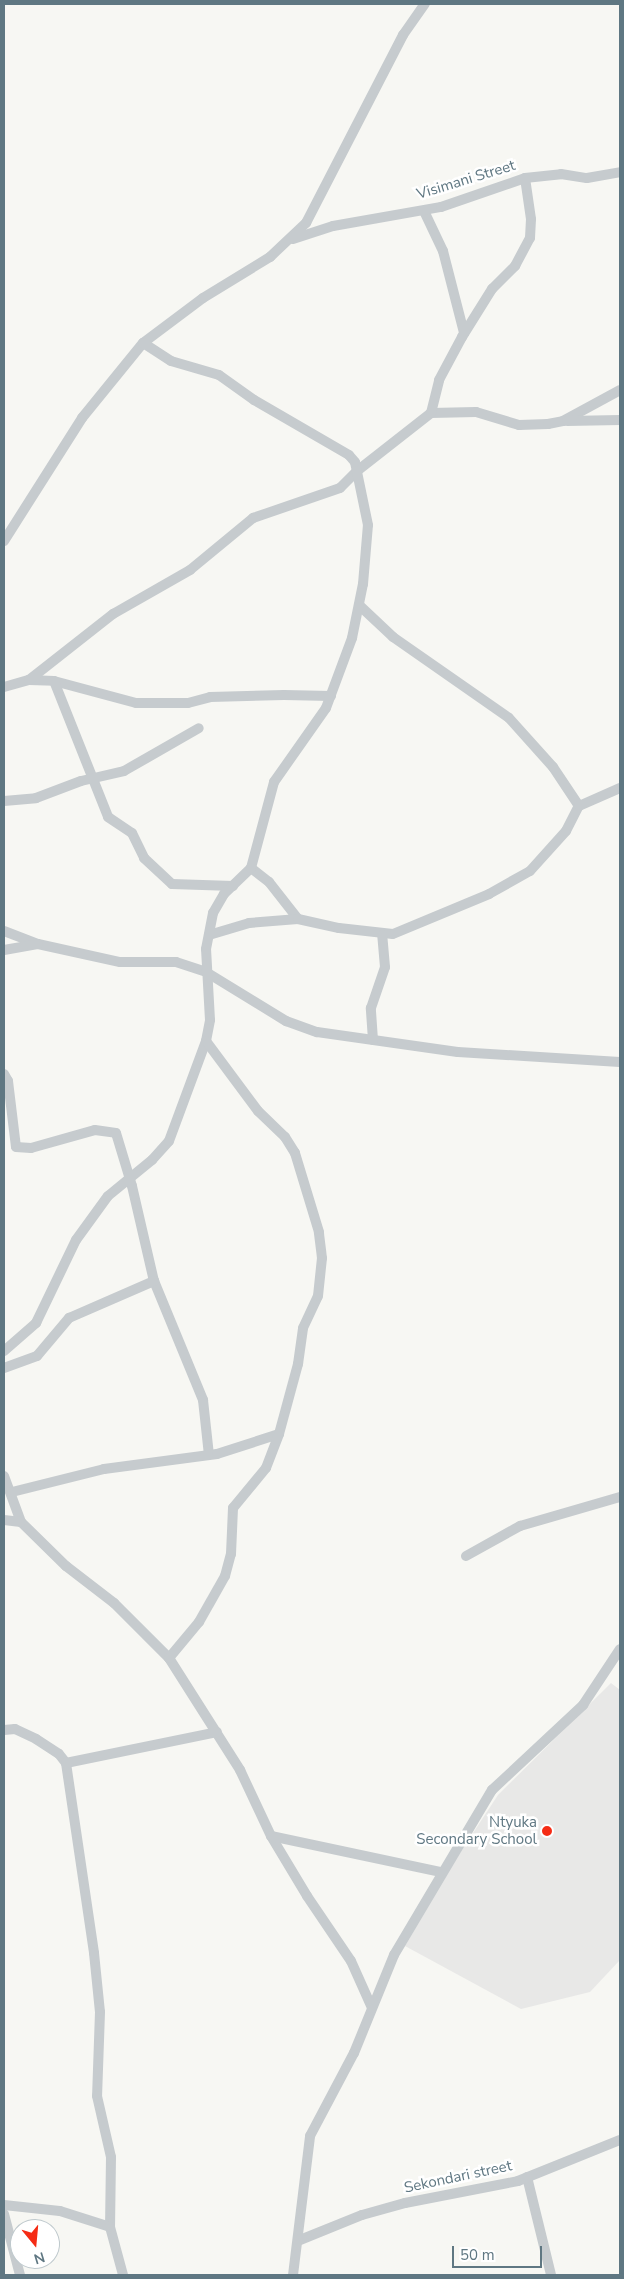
<!DOCTYPE html>
<html>
<head>
<meta charset="utf-8">
<style>
	body { margin:0 }
	#map { position:relative; width:624px; height:2279px; overflow:hidden; background:#f7f7f3; font-family:"Nunito Sans",sans-serif }
	div>[style] { position:absolute }
	.built>* { inset:0; background:#e8e8e7 }
	.minor>* { height:10px; margin:-5px; padding:0 5px; transform-origin:5px; border-radius:5px; background:#c6cbce }
	.dots>* { width:14px; height:14px; translate:-50% -50%; box-sizing:border-box; border:2px solid #fff; border-radius:50% }
	span { translate:-50% -50%; white-space:nowrap; text-align:center; line-height:1.15; -webkit-text-stroke:5px #fff; paint-order:stroke }
	.street-label { font-size:15px; color:#5f7782 }
	.poi-label { font-size:15px; color:#5f7782 }
	.right { translate:-100% -50%; text-align:right }
	.frame { position:absolute; inset:0; border:5px solid #5f7782; pointer-events:none }
	.north { position:absolute; left:10px; top:2219px; width:50px; height:50px; box-sizing:border-box; background:#fff; border:1px solid #bfc9cd; border-radius:50%; rotate:163deg; font-size:14px; font-weight:700; line-height:20px; text-align:center; color:#5f7782 }
	.north::after { content:''; display:block; margin:auto; width:18px; height:22px; background:#f52c15; clip-path:polygon(50% 0,100% 100%,50% 72%,0 100%) }
	.scale { position:absolute; left:452px; top:2246px; width:90px; height:22px; box-sizing:border-box; border:2px solid #5f7782; border-top:0; padding-left:6px; font-size:15px; line-height:18px; white-space:nowrap; color:#5f7782; -webkit-text-stroke:4px #fff; paint-order:stroke }
</style>
</head>
<body>
<div id="map">
	<div class="built">
		<div style="clip-path:polygon(611px 1683px,620px 1690px,620px 1960px,590px 1992px,521px 2009px,405px 1946px,450px 1868px,498px 1795px)"></div>
	</div>
	<div class="minor">
		<div style="left:424px;top:211px;width:44px;rotate:64.6deg"></div>
		<div style="left:443px;top:251px;width:85px;rotate:75.6deg"></div>
		<div style="left:293px;top:239px;width:42px;rotate:-18deg"></div>
		<div style="left:333px;top:226px;width:110px;rotate:-10deg"></div>
		<div style="left:441px;top:207px;width:89px;rotate:-19deg"></div>
		<div style="left:525px;top:178px;width:36px;rotate:-6deg"></div>
		<div style="left:561px;top:174px;width:26px;rotate:9deg"></div>
		<div style="left:587px;top:178px;width:34px;rotate:-10deg"></div>
		<div style="left:431px;top:413px;width:45px;rotate:-1.3deg"></div>
		<div style="left:476px;top:412px;width:45px;rotate:16.8deg"></div>
		<div style="left:519px;top:425px;width:29px;rotate:-2deg"></div>
		<div style="left:548px;top:424px;width:15px;rotate:-11deg"></div>
		<div style="left:563px;top:421px;width:65px;rotate:-28.5deg"></div>
		<div style="left:567px;top:421px;width:53px;rotate:-1.1deg"></div>
		<div style="left:4px;top:541px;width:146px;rotate:-57.6deg"></div>
		<div style="left:82px;top:418px;width:97px;rotate:-50.9deg"></div>
		<div style="left:143px;top:343px;width:75px;rotate:-36.9deg"></div>
		<div style="left:203px;top:298px;width:79px;rotate:-31.5deg"></div>
		<div style="left:270px;top:257px;width:50px;rotate:-43.4deg"></div>
		<div style="left:306px;top:223px;width:212px;rotate:-62.7deg"></div>
		<div style="left:403px;top:35px;width:38px;rotate:-55deg"></div>
		<div style="left:359px;top:605px;width:47px;rotate:43.3deg"></div>
		<div style="left:393px;top:637px;width:141px;rotate:34.9deg"></div>
		<div style="left:509px;top:718px;width:66px;rotate:48.1deg"></div>
		<div style="left:553px;top:767px;width:47px;rotate:56.3deg"></div>
		<div style="left:29px;top:680px;width:25px;rotate:2deg"></div>
		<div style="left:54px;top:681px;width:85px;rotate:15deg"></div>
		<div style="left:136px;top:703px;width:52px"></div>
		<div style="left:188px;top:703px;width:23px;rotate:-15deg"></div>
		<div style="left:210px;top:697px;width:74px;rotate:-1.5deg"></div>
		<div style="left:284px;top:695px;width:47px;rotate:1.2deg"></div>
		<div style="left:54px;top:681px;width:146px;rotate:68.3deg"></div>
		<div style="left:108px;top:817px;width:29px;rotate:34deg"></div>
		<div style="left:132px;top:833px;width:28px;rotate:64deg"></div>
		<div style="left:144px;top:858px;width:38px;rotate:43deg"></div>
		<div style="left:172px;top:884px;width:61px;rotate:1.9deg"></div>
		<div style="left:4px;top:687px;width:26px;rotate:-16deg"></div>
		<div style="left:29px;top:680px;width:107px;rotate:-38.2deg"></div>
		<div style="left:113px;top:614px;width:89px;rotate:-29.7deg"></div>
		<div style="left:190px;top:570px;width:82px;rotate:-39.5deg"></div>
		<div style="left:253px;top:518px;width:92px;rotate:-19deg"></div>
		<div style="left:340px;top:488px;width:24px;rotate:-45deg"></div>
		<div style="left:357px;top:471px;width:94px;rotate:-38.1deg"></div>
		<div style="left:431px;top:413px;width:34px;rotate:-76deg"></div>
		<div style="left:439px;top:380px;width:49px;rotate:-61.9deg"></div>
		<div style="left:462px;top:337px;width:57px;rotate:-58deg"></div>
		<div style="left:492px;top:289px;width:33px;rotate:-45deg"></div>
		<div style="left:515px;top:266px;width:32px;rotate:-62deg"></div>
		<div style="left:530px;top:238px;width:19px;rotate:-87deg"></div>
		<div style="left:531px;top:219px;width:41px;rotate:-98.3deg"></div>
		<div style="left:4px;top:801px;width:32px;rotate:-5deg"></div>
		<div style="left:36px;top:798px;width:48px;rotate:-20.7deg"></div>
		<div style="left:81px;top:781px;width:44px;rotate:-13.1deg"></div>
		<div style="left:124px;top:771px;width:86px;rotate:-29.8deg"></div>
		<div style="left:251px;top:868px;width:23px;rotate:38deg"></div>
		<div style="left:269px;top:882px;width:47px;rotate:51.9deg"></div>
		<div style="left:4px;top:931px;width:36px;rotate:21deg"></div>
		<div style="left:38px;top:944px;width:84px;rotate:12.4deg"></div>
		<div style="left:120px;top:962px;width:56px"></div>
		<div style="left:176px;top:962px;width:32px;rotate:18deg"></div>
		<div style="left:206px;top:972px;width:94px;rotate:31.5deg"></div>
		<div style="left:286px;top:1021px;width:33px;rotate:20deg"></div>
		<div style="left:317px;top:1032px;width:142px;rotate:8.1deg"></div>
		<div style="left:458px;top:1052px;width:162px;rotate:3.5deg"></div>
		<div style="left:209px;top:935px;width:42px;rotate:-16.7deg"></div>
		<div style="left:249px;top:923px;width:49px;rotate:-4.7deg"></div>
		<div style="left:298px;top:919px;width:42px;rotate:12.4deg"></div>
		<div style="left:339px;top:928px;width:54px;rotate:6.3deg"></div>
		<div style="left:393px;top:934px;width:104px;rotate:-22.6deg"></div>
		<div style="left:489px;top:894px;width:47px;rotate:-29.3deg"></div>
		<div style="left:530px;top:871px;width:54px;rotate:-48deg"></div>
		<div style="left:566px;top:831px;width:28px;rotate:-63deg"></div>
		<div style="left:579px;top:806px;width:45px;rotate:-23.7deg"></div>
		<div style="left:4px;top:950px;width:34px;rotate:-10deg"></div>
		<div style="left:373px;top:1040px;width:32px;rotate:-94deg"></div>
		<div style="left:371px;top:1008px;width:43px;rotate:-71.1deg"></div>
		<div style="left:385px;top:967px;width:32px;rotate:-95deg"></div>
		<div style="left:4px;top:1074px;width:8px;rotate:60deg"></div>
		<div style="left:8px;top:1081px;width:66px;rotate:83.1deg"></div>
		<div style="left:16px;top:1147px;width:15px;rotate:4deg"></div>
		<div style="left:31px;top:1148px;width:66px;rotate:-15.7deg"></div>
		<div style="left:95px;top:1130px;width:21px;rotate:8deg"></div>
		<div style="left:116px;top:1133px;width:55px;rotate:73.2deg"></div>
		<div style="left:132px;top:1186px;width:98px;rotate:77deg"></div>
		<div style="left:154px;top:1281px;width:129px;rotate:67.6deg"></div>
		<div style="left:203px;top:1400px;width:55px;rotate:83.8deg"></div>
		<div style="left:4px;top:1351px;width:43px;rotate:-41.2deg"></div>
		<div style="left:36px;top:1323px;width:92px;rotate:-64.3deg"></div>
		<div style="left:76px;top:1240px;width:54px;rotate:-54deg"></div>
		<div style="left:108px;top:1196px;width:57px;rotate:-39.3deg"></div>
		<div style="left:152px;top:1160px;width:25px;rotate:-48deg"></div>
		<div style="left:169px;top:1141px;width:107px;rotate:-69.7deg"></div>
		<div style="left:206px;top:1041px;width:21px;rotate:-79deg"></div>
		<div style="left:210px;top:1020px;width:71px;rotate:-93.2deg"></div>
		<div style="left:206px;top:949px;width:37px;rotate:-79deg"></div>
		<div style="left:213px;top:913px;width:22px;rotate:-60deg"></div>
		<div style="left:224px;top:894px;width:37px;rotate:-44deg"></div>
		<div style="left:251px;top:868px;width:89px;rotate:-75deg"></div>
		<div style="left:274px;top:782px;width:90px;rotate:-54.9deg"></div>
		<div style="left:326px;top:708px;width:75px;rotate:-69.6deg"></div>
		<div style="left:352px;top:638px;width:55px;rotate:-78.5deg"></div>
		<div style="left:363px;top:584px;width:59px;rotate:-85.2deg"></div>
		<div style="left:368px;top:525px;width:64px;rotate:-101.7deg"></div>
		<div style="left:355px;top:462px;width:9px;rotate:-131deg"></div>
		<div style="left:349px;top:455px;width:110px;rotate:-149.9deg"></div>
		<div style="left:254px;top:400px;width:43px;rotate:-144.5deg"></div>
		<div style="left:219px;top:375px;width:50px;rotate:-163.7deg"></div>
		<div style="left:171px;top:361px;width:33px;rotate:-147deg"></div>
		<div style="left:4px;top:1368px;width:35px;rotate:-20deg"></div>
		<div style="left:37px;top:1356px;width:50px;rotate:-49.9deg"></div>
		<div style="left:69px;top:1318px;width:93px;rotate:-23.5deg"></div>
		<div style="left:4px;top:1476px;width:49px;rotate:69.7deg"></div>
		<div style="left:21px;top:1522px;width:63px;rotate:44.4deg"></div>
		<div style="left:66px;top:1566px;width:61px;rotate:37.6deg"></div>
		<div style="left:114px;top:1603px;width:78px;rotate:45deg"></div>
		<div style="left:169px;top:1658px;width:133px;rotate:57.6deg"></div>
		<div style="left:240px;top:1770px;width:73px;rotate:64.8deg"></div>
		<div style="left:271px;top:1836px;width:70px;rotate:59deg"></div>
		<div style="left:307px;top:1896px;width:78px;rotate:55.9deg"></div>
		<div style="left:351px;top:1961px;width:51px;rotate:65.9deg"></div>
		<div style="left:12px;top:1492px;width:95px;rotate:-14deg"></div>
		<div style="left:104px;top:1469px;width:114px;rotate:-7.6deg"></div>
		<div style="left:217px;top:1454px;width:65px;rotate:-17.9deg"></div>
		<div style="left:279px;top:1434px;width:73px;rotate:-74.8deg"></div>
		<div style="left:298px;top:1364px;width:36px;rotate:-82deg"></div>
		<div style="left:303px;top:1328px;width:35px;rotate:-65deg"></div>
		<div style="left:318px;top:1296px;width:38px;rotate:-84deg"></div>
		<div style="left:322px;top:1258px;width:26px;rotate:-97deg"></div>
		<div style="left:319px;top:1232px;width:83px;rotate:-106.9deg"></div>
		<div style="left:295px;top:1153px;width:19px;rotate:-122deg"></div>
		<div style="left:285px;top:1137px;width:37px;rotate:-136deg"></div>
		<div style="left:258px;top:1111px;width:87px;rotate:-126.6deg"></div>
		<div style="left:4px;top:1520px;width:17px;rotate:7deg"></div>
		<div style="left:466px;top:1556px;width:62px;rotate:-29.1deg"></div>
		<div style="left:520px;top:1526px;width:104px;rotate:-16.2deg"></div>
		<div style="left:169px;top:1658px;width:47px;rotate:-50.2deg"></div>
		<div style="left:199px;top:1622px;width:53px;rotate:-60.5deg"></div>
		<div style="left:225px;top:1576px;width:23px;rotate:-75deg"></div>
		<div style="left:231px;top:1554px;width:46px;rotate:-87.5deg"></div>
		<div style="left:233px;top:1508px;width:52px;rotate:-50.5deg"></div>
		<div style="left:266px;top:1468px;width:36px;rotate:-69deg"></div>
		<div style="left:4px;top:1730px;width:11px;rotate:-5deg"></div>
		<div style="left:15px;top:1729px;width:23px;rotate:25deg"></div>
		<div style="left:36px;top:1739px;width:27px;rotate:33deg"></div>
		<div style="left:59px;top:1754px;width:11px;rotate:52deg"></div>
		<div style="left:66px;top:1763px;width:192px;rotate:81.6deg"></div>
		<div style="left:94px;top:1953px;width:59px;rotate:84.2deg"></div>
		<div style="left:100px;top:2012px;width:84px;rotate:92deg"></div>
		<div style="left:97px;top:2096px;width:63px;rotate:77.1deg"></div>
		<div style="left:111px;top:2157px;width:70px;rotate:90.8deg"></div>
		<div style="left:110px;top:2227px;width:50px;rotate:74.8deg"></div>
		<div style="left:66px;top:1763px;width:154px;rotate:-11.6deg"></div>
		<div style="left:271px;top:1836px;width:174px;rotate:12deg"></div>
		<div style="left:527px;top:2177px;width:101px;rotate:76.2deg"></div>
		<div style="left:4px;top:2205px;width:56px;rotate:6.1deg"></div>
		<div style="left:60px;top:2211px;width:52px;rotate:17.7deg"></div>
		<div style="left:4px;top:2214px;width:63px;rotate:75.3deg"></div>
		<div style="left:300px;top:2240px;width:67px;rotate:-22deg"></div>
		<div style="left:362px;top:2215px;width:45px;rotate:-15.6deg"></div>
		<div style="left:405px;top:2203px;width:115px;rotate:-11deg"></div>
		<div style="left:518px;top:2181px;width:110px;rotate:-21.9deg"></div>
		<div style="left:293px;top:2275px;width:140px;rotate:-83deg"></div>
		<div style="left:310px;top:2136px;width:94px;rotate:-62.1deg"></div>
		<div style="left:354px;top:2053px;width:106px;rotate:-67.8deg"></div>
		<div style="left:394px;top:1955px;width:192px;rotate:-59.3deg"></div>
		<div style="left:492px;top:1790px;width:125px;rotate:-43deg"></div>
		<div style="left:583px;top:1705px;width:67px;rotate:-56.5deg"></div>
	</div>
	<div class="dots">
		<div style="left:547px;top:1831px;background:#f52c15"></div>
	</div>
	<div class="street-label">
		<span style="left:466px;top:180px;rotate:-17deg">Visimani Street</span>
		<span style="left:458px;top:2177px;rotate:-12deg">Sekondari street</span>
	</div>
	<div class="poi-label">
		<span class="right" style="left:537px;top:1831px">Ntyuka<br>Secondary School</span>
	</div>
	<div class="frame"></div>
	<div class="north">N</div>
	<div class="scale">50 m</div>
</div>
</body>
</html>
